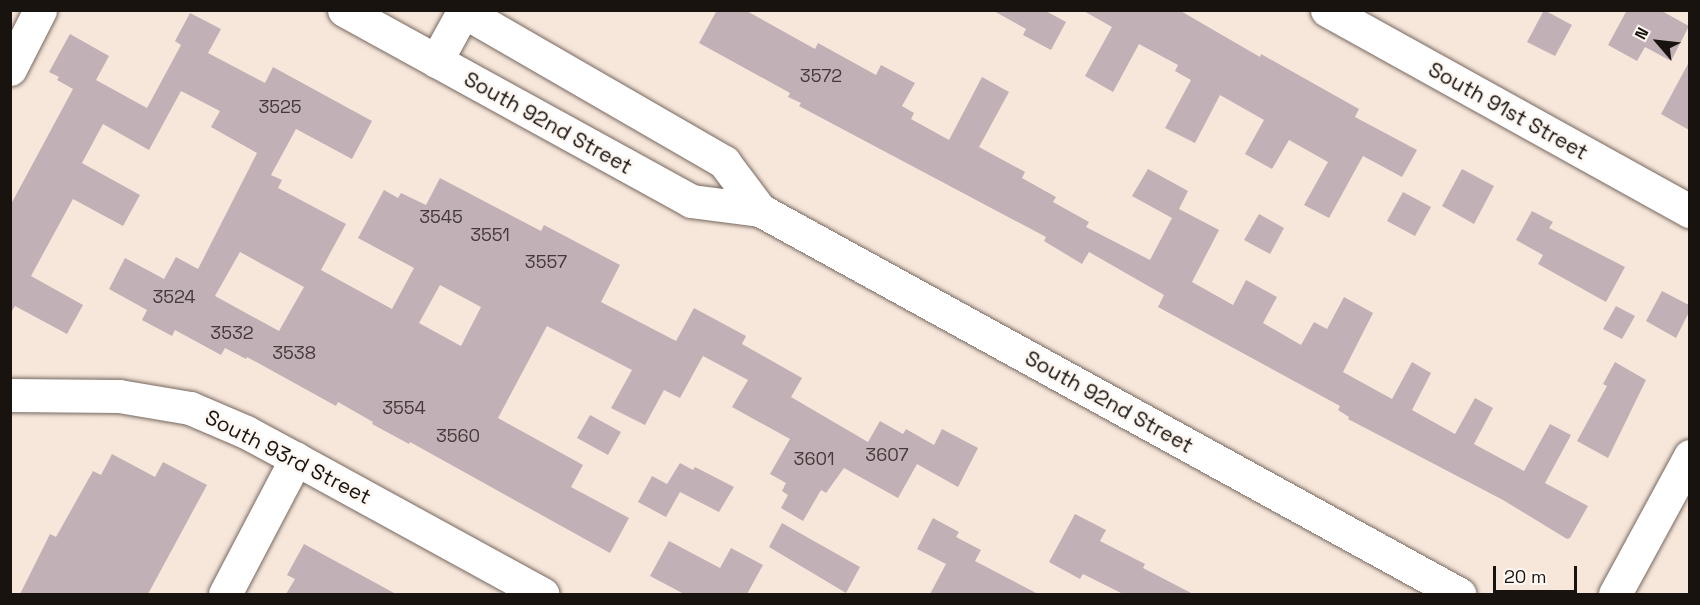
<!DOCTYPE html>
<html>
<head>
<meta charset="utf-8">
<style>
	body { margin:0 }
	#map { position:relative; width:1700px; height:605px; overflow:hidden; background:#f7e7db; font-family:"Space Grotesk",sans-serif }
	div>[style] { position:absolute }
	.building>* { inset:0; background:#c2b0b7 }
	.roads { filter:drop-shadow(0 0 2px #77685f) drop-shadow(0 0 2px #77685f) }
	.minor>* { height:33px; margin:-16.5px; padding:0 16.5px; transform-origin:16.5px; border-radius:16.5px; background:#fff }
	.tertiary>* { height:33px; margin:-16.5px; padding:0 16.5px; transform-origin:16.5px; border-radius:16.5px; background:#fff }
	.secondary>* { height:33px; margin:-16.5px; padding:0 16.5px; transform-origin:16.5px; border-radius:16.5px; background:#fff }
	span { translate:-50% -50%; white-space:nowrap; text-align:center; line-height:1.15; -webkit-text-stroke:4.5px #fdf6f1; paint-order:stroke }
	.number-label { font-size:18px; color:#433a39 }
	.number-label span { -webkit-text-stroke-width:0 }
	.street-label { font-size:21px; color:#19130f }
	.frame { position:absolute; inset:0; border:12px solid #19130f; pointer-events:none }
	.north { position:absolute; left:1628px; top:12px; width:60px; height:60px; -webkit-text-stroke:4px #fdf6f1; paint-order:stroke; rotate:298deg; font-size:16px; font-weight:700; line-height:24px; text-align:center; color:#19130f }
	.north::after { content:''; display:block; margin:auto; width:21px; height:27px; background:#19130f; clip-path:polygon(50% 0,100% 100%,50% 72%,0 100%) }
	.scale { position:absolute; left:1493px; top:566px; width:84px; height:27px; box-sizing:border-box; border:3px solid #19130f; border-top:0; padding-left:8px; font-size:18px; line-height:21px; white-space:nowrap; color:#19130f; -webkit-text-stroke:4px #fdf6f1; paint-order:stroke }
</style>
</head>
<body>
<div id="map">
	<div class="building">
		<div style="clip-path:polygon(717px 10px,745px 10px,815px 49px,818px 43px,876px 75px,881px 65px,915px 83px,902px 106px,914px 113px,911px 119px,949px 140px,982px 77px,1009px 92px,979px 147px,1025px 172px,1022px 178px,1056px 197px,1053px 202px,1089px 222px,1086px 227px,1150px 260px,1172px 218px,1132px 196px,1148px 169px,1188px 191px,1179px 209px,1219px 230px,1192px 282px,1233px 305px,1246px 280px,1277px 297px,1263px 323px,1301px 345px,1314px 322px,1327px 329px,1344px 297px,1373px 313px,1343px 372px,1392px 399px,1412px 362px,1431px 373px,1412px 410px,1455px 434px,1475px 398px,1493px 408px,1474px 444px,1524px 471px,1550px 424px,1571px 435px,1545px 483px,1588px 506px,1570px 538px,1567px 539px,1503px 500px,1348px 419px,1349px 417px,1338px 410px,1340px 406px,1158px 307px,1164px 295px,1089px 252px,1082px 264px,1044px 241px,1046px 237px,799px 106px,801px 103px,788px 97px,790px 93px,699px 43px)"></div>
		<div style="clip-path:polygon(992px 10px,1044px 10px,1066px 22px,1051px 50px,1023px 35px,1026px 29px)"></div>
		<div style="clip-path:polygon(1082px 10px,1179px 10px,1260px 57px,1261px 54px,1359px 109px,1355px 117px,1417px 150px,1402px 177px,1363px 156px,1329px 218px,1304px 205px,1328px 162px,1289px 140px,1272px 169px,1245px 154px,1264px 120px,1220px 95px,1195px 143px,1165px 128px,1191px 80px,1175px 71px,1178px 65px,1139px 44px,1113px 92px,1085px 76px,1112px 27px)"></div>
		<div style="clip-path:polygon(1544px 10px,1572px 25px,1555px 56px,1527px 42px)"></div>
		<div style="clip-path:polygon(1627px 10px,1660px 10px,1689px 26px,1671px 61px,1645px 47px,1637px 61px,1608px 45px)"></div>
		<div style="clip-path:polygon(evenodd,190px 13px,221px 29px,208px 53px,265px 83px,273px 67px,372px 121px,352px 159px,296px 129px,271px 175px,282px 180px,278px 188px,346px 224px,321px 270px,392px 309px,414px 268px,358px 238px,384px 190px,398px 198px,401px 193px,426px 205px,440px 178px,541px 231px,544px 225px,620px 265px,601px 302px,676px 341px,694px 308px,746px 336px,742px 344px,802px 378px,791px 397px,868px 442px,880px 421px,903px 434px,906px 429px,934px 445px,942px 429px,978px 448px,958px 487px,917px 464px,898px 498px,844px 468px,826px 493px,821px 490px,803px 521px,781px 508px,788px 495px,782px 491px,786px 483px,770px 474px,790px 439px,732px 407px,748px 380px,703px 356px,680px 398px,664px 390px,645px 425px,611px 408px,632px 370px,547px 326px,498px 418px,583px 465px,571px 487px,629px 518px,610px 553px,410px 442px,409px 444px,372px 424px,373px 422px,338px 402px,336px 406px,247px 357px,246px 359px,225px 348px,221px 355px,175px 330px,172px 336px,142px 320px,147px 310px,109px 289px,125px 258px,164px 279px,176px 257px,198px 269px,257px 153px,211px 127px,220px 111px,181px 91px,149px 150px,103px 124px,82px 163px,140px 195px,123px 226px,73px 199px,31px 276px,83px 305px,67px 334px,15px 306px,10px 314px,10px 206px,73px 89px,57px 80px,59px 77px,49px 72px,70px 34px,109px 56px,96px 80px,147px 108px,181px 45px,175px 41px,190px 13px,240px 252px,304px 287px,279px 331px,215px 296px,240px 252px,190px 13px,440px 285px,481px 307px,461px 346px,419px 323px,440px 285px)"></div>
		<div style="clip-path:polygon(1689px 62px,1689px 130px,1661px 114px)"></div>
		<div style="clip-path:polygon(1462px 169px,1494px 186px,1474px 224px,1442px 206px)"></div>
		<div style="clip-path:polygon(1403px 192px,1431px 207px,1415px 236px,1387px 221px)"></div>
		<div style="clip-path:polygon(1532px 211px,1553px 222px,1549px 228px,1625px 267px,1606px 302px,1538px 264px,1543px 255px,1516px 240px)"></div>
		<div style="clip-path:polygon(1259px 214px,1284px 228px,1270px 254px,1244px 240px)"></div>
		<div style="clip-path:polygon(1662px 291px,1689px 305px,1689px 312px,1676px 338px,1646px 321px)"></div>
		<div style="clip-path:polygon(1616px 306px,1635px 316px,1622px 339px,1603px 329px)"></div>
		<div style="clip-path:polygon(1615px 362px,1646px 380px,1608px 458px,1577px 441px,1607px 386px,1603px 384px)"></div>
		<div style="clip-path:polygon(590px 415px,621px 432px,608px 455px,577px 438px)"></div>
		<div style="clip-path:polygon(112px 454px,155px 477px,163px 462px,207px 485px,148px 594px,20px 594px,50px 534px,56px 537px,93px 471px,101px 475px)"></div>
		<div style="clip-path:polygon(680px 463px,693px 470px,695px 467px,734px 487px,719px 512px,680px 492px,666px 517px,638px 502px,652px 476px,667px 484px)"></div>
		<div style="clip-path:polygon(1075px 514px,1106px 530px,1100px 541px,1145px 564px,1143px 568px,1193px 594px,1123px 594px,1083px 574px,1080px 579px,1049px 562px)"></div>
		<div style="clip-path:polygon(933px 518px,959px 532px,956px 537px,981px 550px,975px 561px,1038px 594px,930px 594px,946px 564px,917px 549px)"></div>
		<div style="clip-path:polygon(782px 523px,860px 567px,846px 593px,769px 547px)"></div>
		<div style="clip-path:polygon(669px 541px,720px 568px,731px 548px,763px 565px,747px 594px,684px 594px,650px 576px)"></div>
		<div style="clip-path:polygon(304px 544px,396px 594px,286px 594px,295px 579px,287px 575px)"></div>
	</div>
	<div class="roads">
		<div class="minor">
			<div style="left:1327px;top:10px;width:415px;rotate:29deg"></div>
			<div style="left:436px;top:61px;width:58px;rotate:-61.2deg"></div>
			<div style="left:10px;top:395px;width:109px;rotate:0.5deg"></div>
			<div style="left:119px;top:396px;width:72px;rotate:9.6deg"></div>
			<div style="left:190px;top:408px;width:61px;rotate:23.2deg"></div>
			<div style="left:246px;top:432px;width:57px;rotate:28.4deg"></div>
			<div style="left:296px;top:459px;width:281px;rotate:28.7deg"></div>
			<div style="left:225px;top:594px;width:153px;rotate:-62.3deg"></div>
			<div style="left:1615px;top:594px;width:157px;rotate:-61.5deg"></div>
		</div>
		<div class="tertiary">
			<div style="left:10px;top:69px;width:66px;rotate:-63deg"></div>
		</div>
		<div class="secondary">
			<div style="left:344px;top:10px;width:396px;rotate:28.8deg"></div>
			<div style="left:691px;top:201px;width:70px;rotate:7.4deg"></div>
			<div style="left:760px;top:210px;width:798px;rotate:28.78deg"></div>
			<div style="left:461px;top:10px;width:304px;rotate:30deg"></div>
			<div style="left:724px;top:162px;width:60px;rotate:53.1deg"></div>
		</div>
	</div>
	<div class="number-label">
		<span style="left:821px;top:76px">3572</span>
		<span style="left:280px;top:107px">3525</span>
		<span style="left:441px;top:217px">3545</span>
		<span style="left:490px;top:235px">3551</span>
		<span style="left:546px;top:262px">3557</span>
		<span style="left:174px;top:297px">3524</span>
		<span style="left:232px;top:333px">3532</span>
		<span style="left:294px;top:353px">3538</span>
		<span style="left:404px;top:408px">3554</span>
		<span style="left:458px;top:436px">3560</span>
		<span style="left:887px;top:455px">3607</span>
		<span style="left:814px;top:459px">3601</span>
	</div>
	<div class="street-label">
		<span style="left:1508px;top:111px;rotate:29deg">South 91st Street</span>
		<span style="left:548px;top:123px;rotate:29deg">South 92nd Street</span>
		<span style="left:1109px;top:402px;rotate:29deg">South 92nd Street</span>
		<span style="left:288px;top:457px;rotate:27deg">South 93rd Street</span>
	</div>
	<div class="frame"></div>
	<div class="north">N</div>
	<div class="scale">20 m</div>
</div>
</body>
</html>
